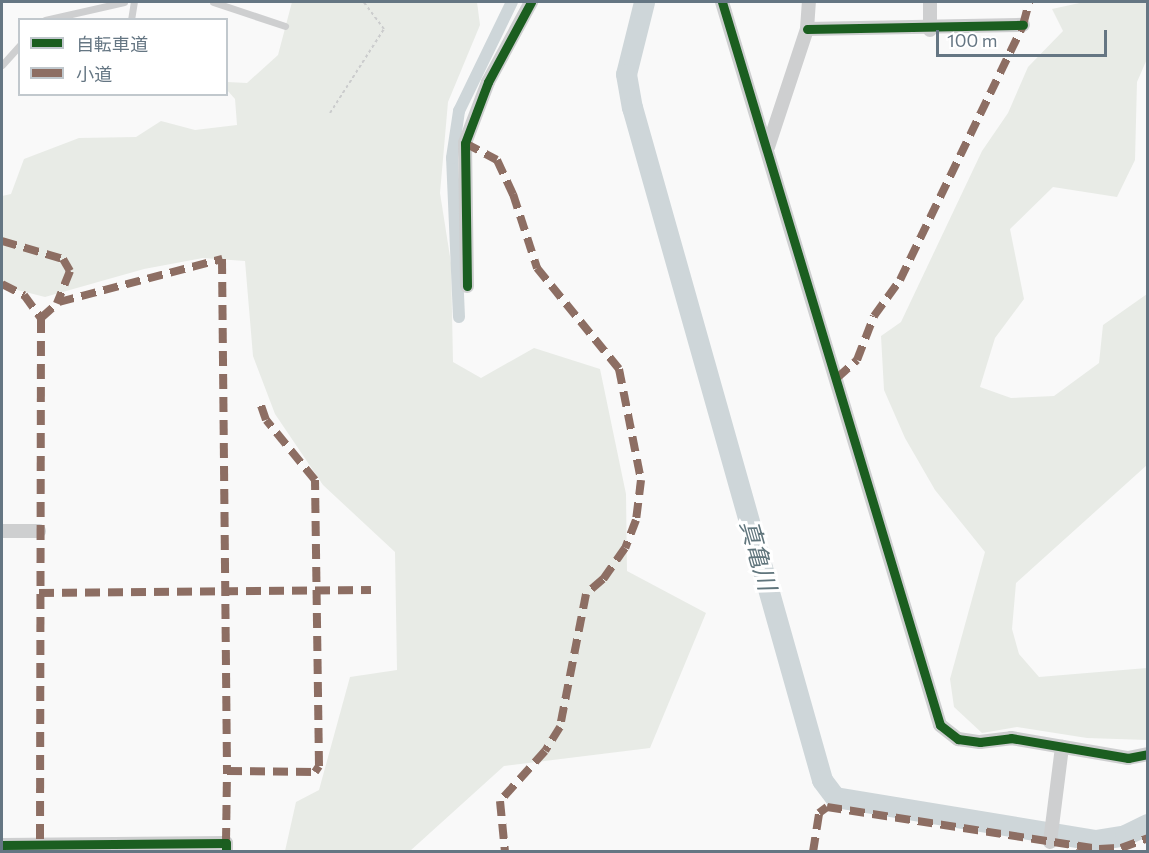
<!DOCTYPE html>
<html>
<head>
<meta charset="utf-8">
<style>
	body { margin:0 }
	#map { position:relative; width:1149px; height:853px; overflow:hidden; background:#f9f9f9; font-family:Commissioner,"Noto Sans JP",sans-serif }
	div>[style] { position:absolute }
	.green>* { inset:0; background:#e8ebe6 }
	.canal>* { height:12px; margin:-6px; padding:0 6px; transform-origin:6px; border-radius:6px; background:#ced6d9 }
	.river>* { height:21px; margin:-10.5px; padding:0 10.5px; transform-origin:10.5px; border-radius:10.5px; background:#ced6d9 }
	.path>* { height:2px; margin-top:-1px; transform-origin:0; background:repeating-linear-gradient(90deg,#cbcccd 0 3px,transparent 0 6px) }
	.service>* { height:7px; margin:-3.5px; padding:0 3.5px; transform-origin:3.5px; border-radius:3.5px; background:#cecfd0 }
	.minor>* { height:14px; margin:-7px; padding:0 7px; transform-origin:7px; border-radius:7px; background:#cecfd0 }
	.quiet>* { height:8px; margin-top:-4px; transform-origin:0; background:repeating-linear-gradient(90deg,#8d6e63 0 15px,transparent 0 23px) }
	.cycleway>* { height:9px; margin:-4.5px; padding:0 4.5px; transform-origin:4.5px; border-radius:4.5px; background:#1b5e20 }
	span { translate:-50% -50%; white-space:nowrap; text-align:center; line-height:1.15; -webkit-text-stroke:6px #fff; paint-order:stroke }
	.water-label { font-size:24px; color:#60757c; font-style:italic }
	.frame { position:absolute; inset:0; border:3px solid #657683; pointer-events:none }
	.legend { position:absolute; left:18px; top:18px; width:210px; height:78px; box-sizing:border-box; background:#fff; border:2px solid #c1c8cd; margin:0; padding:8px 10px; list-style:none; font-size:18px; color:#657683 }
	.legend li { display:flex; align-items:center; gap:12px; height:30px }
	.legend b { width:30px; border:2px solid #c1c8cd }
	.scale { position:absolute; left:936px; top:30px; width:171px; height:27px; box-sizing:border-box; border:3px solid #657683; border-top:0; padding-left:8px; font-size:18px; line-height:21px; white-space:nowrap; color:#657683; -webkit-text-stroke:4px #fff; paint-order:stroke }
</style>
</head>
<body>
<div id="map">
	<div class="green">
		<div style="clip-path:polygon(292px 2px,477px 2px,480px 25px,448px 102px,440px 193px,451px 263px,453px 362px,481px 378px,534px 348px,600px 369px,626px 494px,627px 571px,706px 613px,650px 748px,504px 766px,410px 851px,285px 851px,296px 802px,319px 790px,350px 677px,397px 670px,395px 552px,323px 485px,275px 414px,253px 356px,245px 261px,203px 258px,144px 269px,45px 297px,2px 286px,2px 196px,11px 194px,24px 159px,79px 138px,136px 137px,161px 121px,195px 130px,237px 125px,235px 99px,227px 90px,227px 82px,247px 83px,278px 55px)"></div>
		<div style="clip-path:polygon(1084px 2px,1147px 2px,1147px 59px,1137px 82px,1135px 160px,1117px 197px,1053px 187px,1010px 229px,1024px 299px,995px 338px,980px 387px,1011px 398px,1054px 396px,1099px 363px,1103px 325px,1147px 294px,1147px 465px,1016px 583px,1012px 629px,1019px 654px,1039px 677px,1147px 668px,1147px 740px,1087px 738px,1017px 727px,982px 733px,954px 707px,950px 679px,985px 552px,935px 490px,905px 438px,884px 390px,881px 336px,901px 322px,982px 151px,1008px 113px,1028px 67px,1063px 31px,1052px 9px)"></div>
	</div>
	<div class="canal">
		<div style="left:459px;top:317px;width:159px;rotate:-92.5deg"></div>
		<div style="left:452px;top:158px;width:48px;rotate:-81.5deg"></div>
		<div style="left:459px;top:111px;width:121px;rotate:-64.1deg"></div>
	</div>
	<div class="river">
		<div style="left:644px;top:2px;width:74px;rotate:104deg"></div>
		<div style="left:626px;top:74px;width:34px;rotate:80deg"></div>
		<div style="left:632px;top:107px;width:699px;rotate:74.23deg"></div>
		<div style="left:822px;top:780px;width:21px;rotate:53deg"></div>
		<div style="left:835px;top:797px;width:264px;rotate:9.4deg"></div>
		<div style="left:1095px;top:840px;width:30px;rotate:-9deg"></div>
		<div style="left:1125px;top:835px;width:25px;rotate:-26deg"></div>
	</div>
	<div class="path">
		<div style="left:330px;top:113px;width:100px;rotate:-57.3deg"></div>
		<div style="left:384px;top:29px;width:34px;rotate:-127deg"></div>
	</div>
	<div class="service">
		<div style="left:213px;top:2px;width:76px;rotate:18.4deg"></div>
		<div style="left:45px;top:20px;width:81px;rotate:-12.8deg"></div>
		<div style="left:131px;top:20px;width:18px;rotate:-81deg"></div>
		<div style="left:2px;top:65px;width:27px;rotate:-48deg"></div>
	</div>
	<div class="minor">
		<div style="left:722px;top:2px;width:755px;rotate:73.22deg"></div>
		<div style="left:940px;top:725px;width:23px;rotate:38deg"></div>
		<div style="left:958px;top:739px;width:22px;rotate:8deg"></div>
		<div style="left:980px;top:742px;width:31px;rotate:-7deg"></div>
		<div style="left:1011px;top:738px;width:119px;rotate:9.7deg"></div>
		<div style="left:1128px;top:758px;width:20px;rotate:-11deg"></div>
		<div style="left:930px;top:2px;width:28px;rotate:90deg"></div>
		<div style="left:807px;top:29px;width:216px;rotate:-1.1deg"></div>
		<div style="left:768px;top:147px;width:124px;rotate:-71.7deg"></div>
		<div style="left:807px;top:29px;width:27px;rotate:-86deg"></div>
		<div style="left:467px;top:286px;width:143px;rotate:-90.8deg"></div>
		<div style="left:465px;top:143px;width:65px;rotate:-69.3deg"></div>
		<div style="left:488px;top:82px;width:91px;rotate:-61.7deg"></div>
		<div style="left:2px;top:531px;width:37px"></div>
		<div style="left:1050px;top:842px;width:96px;rotate:-82.8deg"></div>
		<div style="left:2px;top:845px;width:224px;rotate:-0.5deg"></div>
		<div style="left:226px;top:843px;width:9px;rotate:90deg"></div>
	</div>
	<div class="quiet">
		<div style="left:465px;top:143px;width:36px;rotate:28deg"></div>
		<div style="left:497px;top:160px;width:38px;rotate:65deg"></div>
		<div style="left:513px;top:194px;width:78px;rotate:72deg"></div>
		<div style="left:537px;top:268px;width:130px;rotate:50.9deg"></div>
		<div style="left:619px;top:369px;width:113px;rotate:78.8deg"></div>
		<div style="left:641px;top:480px;width:40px;rotate:97.1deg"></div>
		<div style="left:636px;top:520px;width:30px;rotate:111deg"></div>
		<div style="left:625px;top:548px;width:38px;rotate:125deg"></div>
		<div style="left:603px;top:579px;width:23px;rotate:139deg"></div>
		<div style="left:586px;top:594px;width:136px;rotate:101.1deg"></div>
		<div style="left:560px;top:727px;width:28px;rotate:122deg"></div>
		<div style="left:545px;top:751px;width:67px;rotate:132deg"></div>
		<div style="left:500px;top:801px;width:51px;rotate:84.4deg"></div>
		<div style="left:2px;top:241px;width:64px;rotate:16.4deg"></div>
		<div style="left:63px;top:259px;width:14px;rotate:60deg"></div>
		<div style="left:70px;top:271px;width:35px;rotate:112deg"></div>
		<div style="left:2px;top:284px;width:25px;rotate:27deg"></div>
		<div style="left:24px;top:295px;width:29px;rotate:54deg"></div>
		<div style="left:41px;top:318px;width:526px;rotate:90.11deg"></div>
		<div style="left:41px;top:318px;width:24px;rotate:-42deg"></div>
		<div style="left:59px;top:302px;width:169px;rotate:-14.8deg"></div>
		<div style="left:222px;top:259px;width:512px;rotate:89.44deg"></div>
		<div style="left:837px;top:378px;width:27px;rotate:-42deg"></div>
		<div style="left:857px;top:360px;width:47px;rotate:-68.9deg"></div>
		<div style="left:874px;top:316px;width:44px;rotate:-54.2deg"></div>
		<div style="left:900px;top:280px;width:283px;rotate:-64.2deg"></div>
		<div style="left:1023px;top:25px;width:24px;rotate:-75deg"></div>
		<div style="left:39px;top:593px;width:332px;rotate:-0.5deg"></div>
		<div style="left:226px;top:843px;width:72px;rotate:-89.2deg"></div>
		<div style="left:227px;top:771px;width:88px;rotate:0.7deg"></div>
		<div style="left:315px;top:772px;width:7px;rotate:-56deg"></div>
		<div style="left:319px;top:766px;width:286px;rotate:-90.8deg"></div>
		<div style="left:315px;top:480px;width:77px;rotate:-129.2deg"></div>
		<div style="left:266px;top:420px;width:18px;rotate:-109deg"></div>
		<div style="left:813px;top:852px;width:39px;rotate:-81deg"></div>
		<div style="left:819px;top:813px;width:10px;rotate:-37deg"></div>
		<div style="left:827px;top:807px;width:275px;rotate:8.8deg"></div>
		<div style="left:1099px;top:849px;width:22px;rotate:-3deg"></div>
		<div style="left:1121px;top:848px;width:29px;rotate:-20deg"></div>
	</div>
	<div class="cycleway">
		<div style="left:722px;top:2px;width:755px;rotate:73.22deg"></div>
		<div style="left:940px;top:725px;width:23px;rotate:38deg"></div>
		<div style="left:958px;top:739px;width:22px;rotate:8deg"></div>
		<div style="left:980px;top:742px;width:31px;rotate:-7deg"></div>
		<div style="left:1011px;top:738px;width:119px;rotate:9.7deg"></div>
		<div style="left:1128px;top:758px;width:20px;rotate:-11deg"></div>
		<div style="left:807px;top:29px;width:216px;rotate:-1.1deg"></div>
		<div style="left:467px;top:286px;width:143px;rotate:-90.8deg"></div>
		<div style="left:465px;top:143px;width:65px;rotate:-69.3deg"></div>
		<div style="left:488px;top:82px;width:91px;rotate:-61.7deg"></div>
		<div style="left:2px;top:845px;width:224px;rotate:-0.5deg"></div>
		<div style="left:226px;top:843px;width:9px;rotate:90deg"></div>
	</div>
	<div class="water-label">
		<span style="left:759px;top:555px;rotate:74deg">真亀川</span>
	</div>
	<div class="frame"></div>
	<ul class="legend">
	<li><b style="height:8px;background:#1b5e20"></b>自転車道</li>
	<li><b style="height:8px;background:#8d6e63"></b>小道</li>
	</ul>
	<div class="scale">100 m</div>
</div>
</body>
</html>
